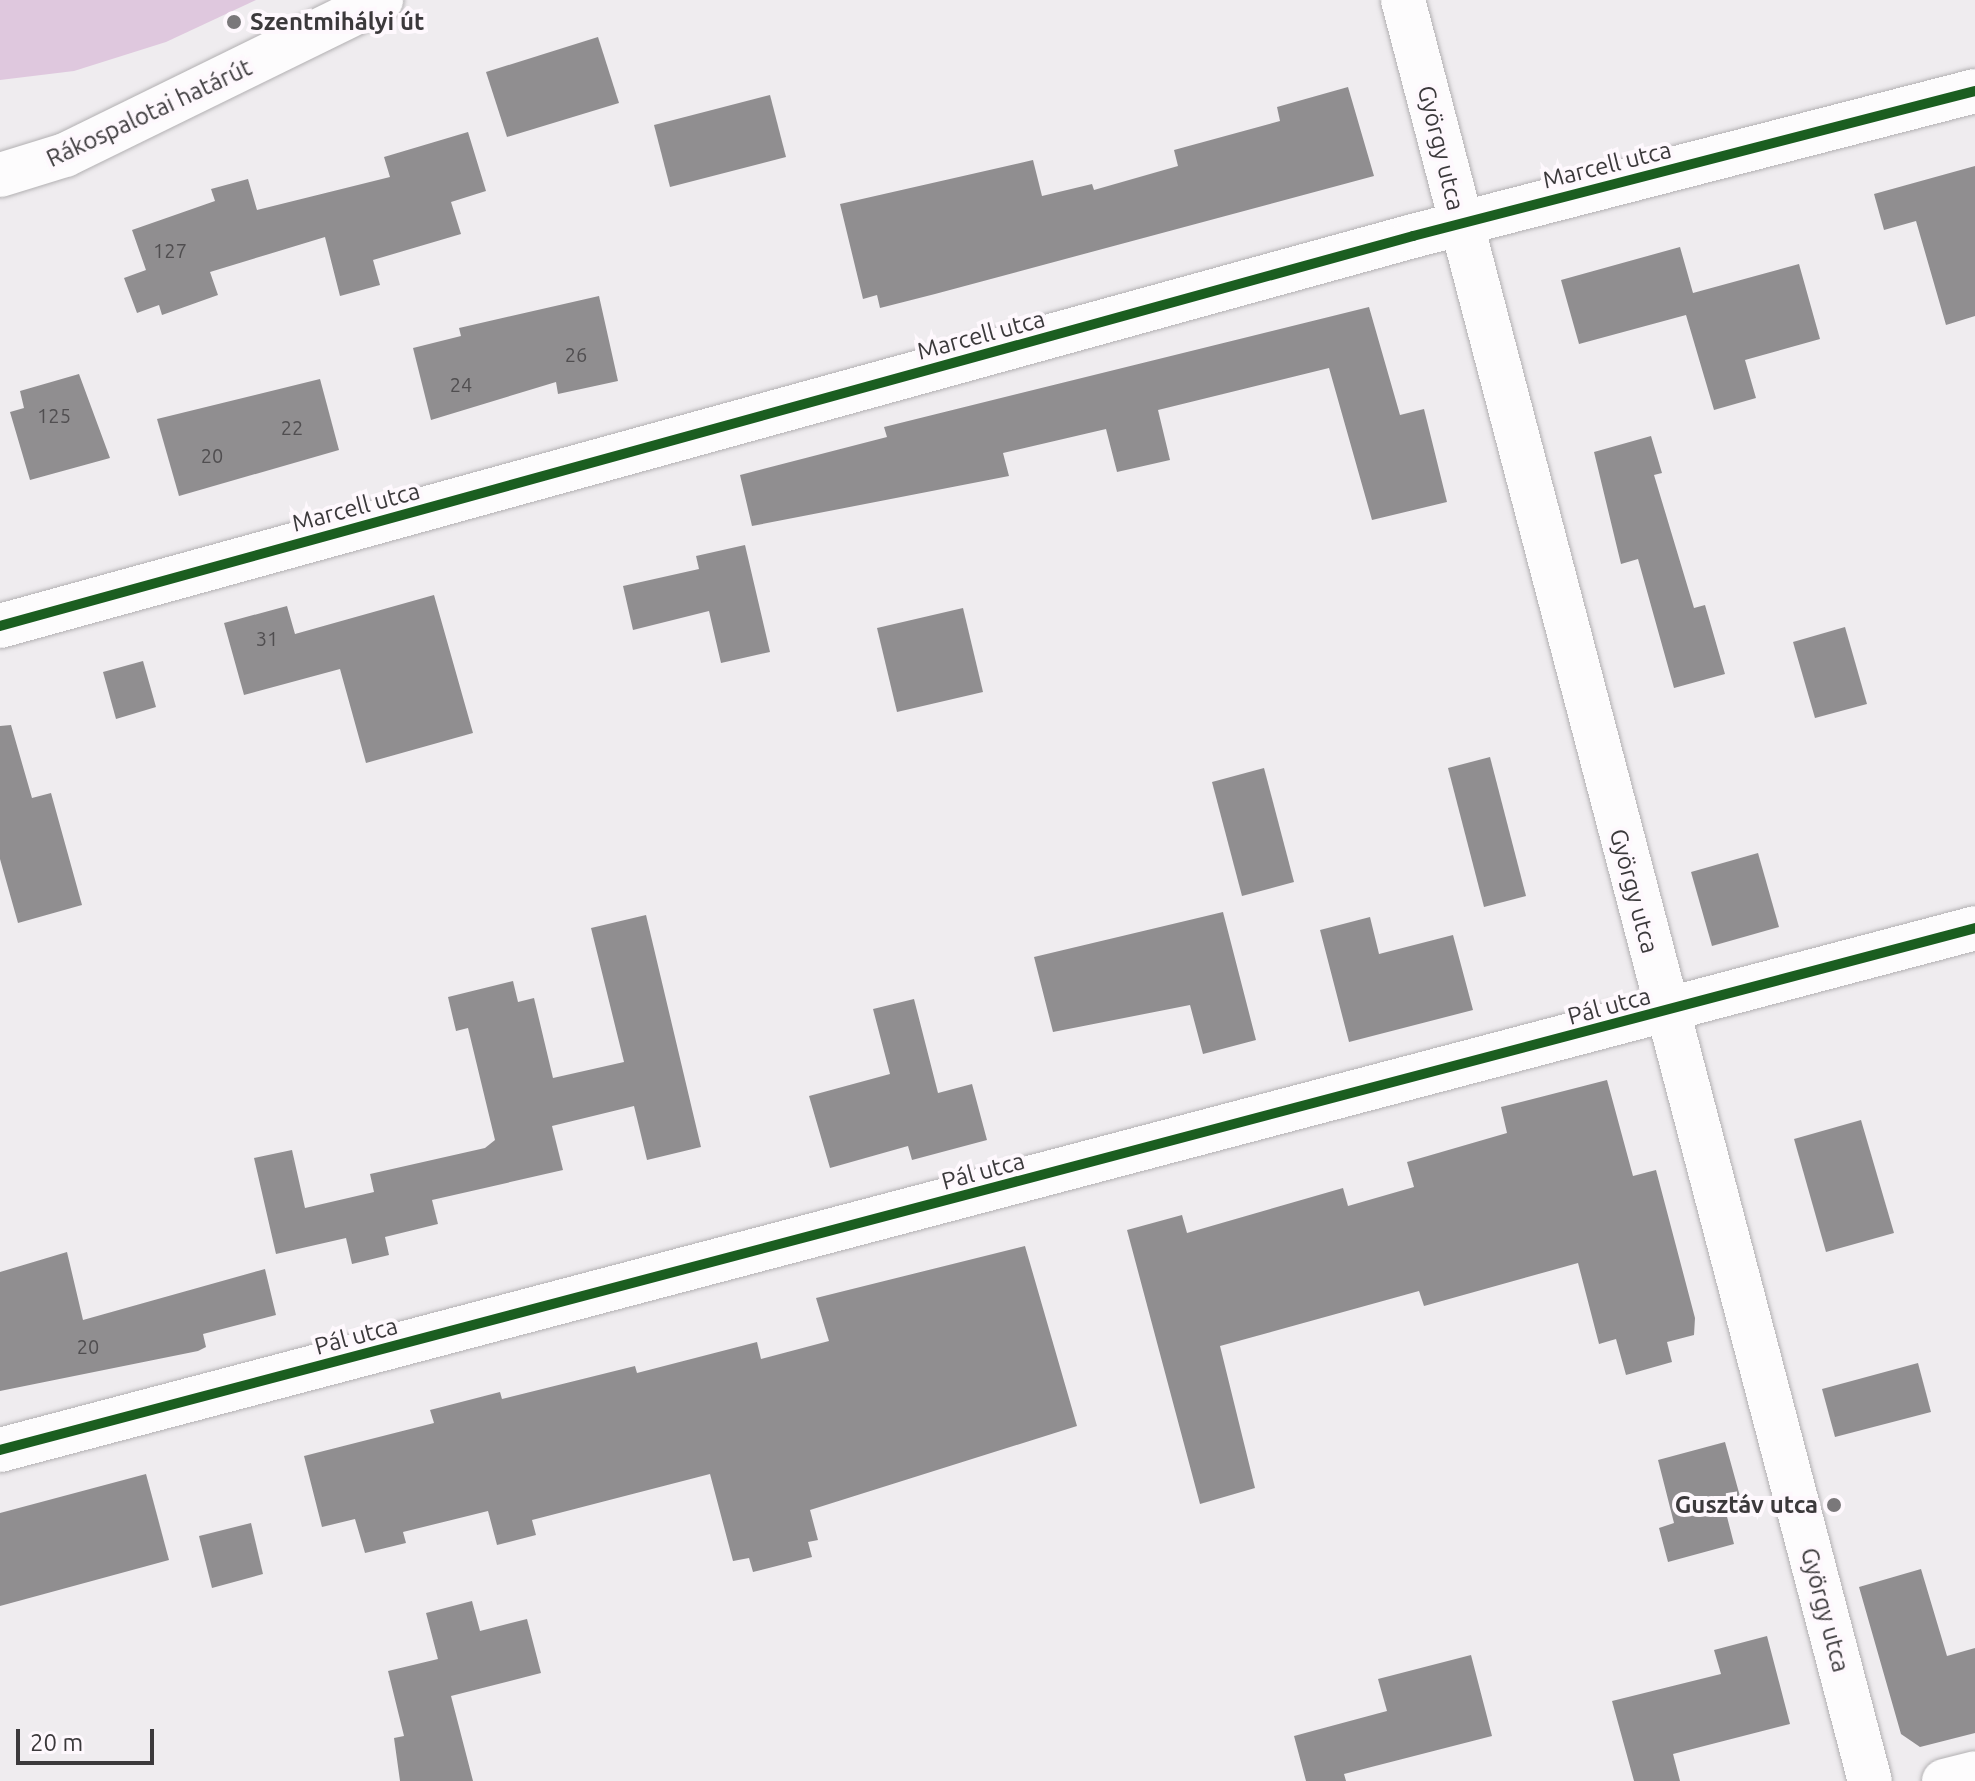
<!DOCTYPE html>
<html>
<head>
<meta charset="utf-8">
<style>
	body { margin:0 }
	#map { position:relative; width:1975px; height:1781px; overflow:hidden; background:#efecef; font-family:Ubuntu,sans-serif }
	div>[style] { position:absolute }
	.green>* { inset:0; background:#dfc8de }
	.building>* { inset:0; background:#908e90 }
	.roads { filter:drop-shadow(0 0 2px #b2b0b2) drop-shadow(0 0 2px #b2b0b2) }
	.street>* { height:44px; margin:-22px; padding:0 22px; transform-origin:22px; border-radius:22px; background:#fdfcfd }
	.secondary>* { height:44px; margin:-22px; padding:0 22px; transform-origin:22px; border-radius:22px; background:#fdfcfd }
	.cycleway>* { height:10px; margin:-5px; padding:0 5px; transform-origin:5px; border-radius:5px; background:#1b5e20 }
	.dots>* { width:22px; height:22px; translate:-50% -50%; box-sizing:border-box; border:4px solid #fef8fd; border-radius:50% }
	span { translate:-50% -50%; white-space:nowrap; text-align:center; line-height:1.15; -webkit-text-stroke:8px #fef8fd; paint-order:stroke }
	.number-label { font-size:20px; color:#504e50 }
	.number-label span { -webkit-text-stroke-width:0 }
	.poi-label { font-size:24px; color:#3b393b; font-weight:700 }
	.left { translate:0 -50%; text-align:left }
	.right { translate:-100% -50%; text-align:right }
	.street-label { font-size:24px; color:#3b393b }
	.scale { position:absolute; left:16px; top:1729px; width:138px; height:36px; box-sizing:border-box; border:4px solid #3b393b; border-top:0; padding-left:10px; font-size:24px; line-height:28px; white-space:nowrap; color:#3b393b; -webkit-text-stroke:6px #fef8fd; paint-order:stroke }
</style>
</head>
<body>
<div id="map">
	<div class="green">
		<div style="clip-path:polygon(0 0,256px 0,166px 42px,74px 71px,0 80px)"></div>
	</div>
	<div class="building">
		<div style="clip-path:polygon(598px 37px,619px 103px,507px 137px,486px 72px)"></div>
		<div style="clip-path:polygon(1348px 87px,1374px 176px,935px 294px,880px 308px,877px 295px,863px 299px,840px 204px,1033px 160px,1042px 196px,1092px 184px,1094px 190px,1178px 166px,1174px 150px,1280px 121px,1277px 107px)"></div>
		<div style="clip-path:polygon(770px 95px,786px 157px,670px 187px,654px 125px)"></div>
		<div style="clip-path:polygon(468px 132px,486px 191px,451px 202px,461px 234px,373px 260px,380px 285px,340px 296px,325px 237px,210px 272px,218px 295px,162px 315px,159px 305px,137px 313px,124px 278px,146px 270px,132px 230px,215px 201px,211px 189px,248px 179px,257px 210px,390px 177px,384px 157px)"></div>
		<div style="clip-path:polygon(1975px 166px,1975px 316px,1946px 325px,1916px 221px,1884px 230px,1874px 194px)"></div>
		<div style="clip-path:polygon(1680px 247px,1693px 293px,1799px 264px,1820px 339px,1745px 360px,1756px 398px,1714px 410px,1686px 315px,1579px 344px,1561px 280px)"></div>
		<div style="clip-path:polygon(599px 296px,618px 381px,558px 394px,556px 382px,431px 420px,413px 348px,461px 336px,459px 328px)"></div>
		<div style="clip-path:polygon(1369px 307px,1400px 415px,1424px 409px,1447px 502px,1372px 520px,1329px 368px,1158px 410px,1170px 460px,1117px 472px,1106px 429px,1003px 453px,1009px 476px,752px 526px,740px 475px,887px 437px,884px 427px)"></div>
		<div style="clip-path:polygon(79px 374px,110px 458px,30px 480px,10px 412px,24px 408px,20px 391px)"></div>
		<div style="clip-path:polygon(320px 379px,339px 450px,179px 496px,157px 419px)"></div>
		<div style="clip-path:polygon(1651px 436px,1662px 473px,1654px 475px,1694px 608px,1705px 605px,1725px 674px,1674px 688px,1638px 559px,1621px 564px,1594px 452px)"></div>
		<div style="clip-path:polygon(745px 545px,770px 652px,721px 663px,709px 611px,633px 630px,623px 586px,699px 569px,696px 556px)"></div>
		<div style="clip-path:polygon(434px 595px,473px 733px,366px 763px,340px 669px,244px 695px,224px 623px,287px 606px,295px 634px)"></div>
		<div style="clip-path:polygon(963px 608px,983px 692px,897px 712px,877px 628px)"></div>
		<div style="clip-path:polygon(1845px 627px,1867px 704px,1815px 718px,1793px 642px)"></div>
		<div style="clip-path:polygon(143px 661px,156px 707px,116px 719px,103px 672px)"></div>
		<div style="clip-path:polygon(11px 725px,32px 798px,51px 793px,82px 905px,18px 923px,0 859px,0 726px)"></div>
		<div style="clip-path:polygon(1490px 757px,1526px 896px,1484px 907px,1448px 768px)"></div>
		<div style="clip-path:polygon(1264px 768px,1294px 882px,1242px 896px,1212px 782px)"></div>
		<div style="clip-path:polygon(1758px 853px,1779px 927px,1712px 946px,1691px 872px)"></div>
		<div style="clip-path:polygon(1223px 912px,1256px 1040px,1203px 1054px,1190px 1005px,1053px 1032px,1034px 957px)"></div>
		<div style="clip-path:polygon(646px 915px,701px 1147px,647px 1160px,634px 1106px,552px 1126px,563px 1170px,432px 1200px,438px 1224px,385px 1237px,389px 1255px,352px 1264px,346px 1238px,276px 1254px,254px 1158px,292px 1150px,305px 1208px,374px 1192px,370px 1174px,485px 1148px,495px 1140px,468px 1028px,456px 1031px,448px 997px,513px 981px,518px 1002px,534px 998px,553px 1078px,624px 1062px,591px 928px)"></div>
		<div style="clip-path:polygon(1370px 917px,1379px 954px,1453px 935px,1473px 1010px,1349px 1042px,1320px 930px)"></div>
		<div style="clip-path:polygon(914px 999px,938px 1093px,972px 1084px,987px 1140px,912px 1160px,908px 1146px,830px 1168px,809px 1096px,890px 1074px,873px 1009px)"></div>
		<div style="clip-path:polygon(1607px 1080px,1633px 1176px,1656px 1170px,1695px 1318px,1694px 1335px,1667px 1342px,1672px 1362px,1626px 1375px,1616px 1339px,1599px 1344px,1578px 1263px,1424px 1306px,1419px 1291px,1220px 1346px,1255px 1488px,1200px 1504px,1127px 1230px,1182px 1215px,1187px 1233px,1343px 1188px,1348px 1206px,1414px 1187px,1407px 1162px,1507px 1133px,1501px 1107px)"></div>
		<div style="clip-path:polygon(1861px 1120px,1894px 1233px,1826px 1252px,1794px 1139px)"></div>
		<div style="clip-path:polygon(1025px 1246px,1077px 1426px,810px 1510px,818px 1540px,808px 1542px,812px 1557px,753px 1572px,749px 1558px,733px 1561px,710px 1474px,532px 1520px,536px 1535px,497px 1545px,488px 1511px,403px 1532px,406px 1543px,365px 1553px,355px 1519px,322px 1527px,304px 1456px,434px 1423px,430px 1410px,500px 1392px,502px 1399px,635px 1366px,637px 1373px,757px 1342px,761px 1359px,829px 1341px,816px 1298px)"></div>
		<div style="clip-path:polygon(67px 1252px,83px 1320px,265px 1269px,276px 1315px,203px 1334px,206px 1347px,198px 1351px,0 1391px,0 1272px)"></div>
		<div style="clip-path:polygon(1918px 1363px,1931px 1412px,1835px 1437px,1822px 1389px)"></div>
		<div style="clip-path:polygon(1725px 1442px,1741px 1500px,1724px 1505px,1734px 1544px,1668px 1562px,1659px 1528px,1674px 1523px,1658px 1460px)"></div>
		<div style="clip-path:polygon(146px 1474px,169px 1560px,0 1606px,0 1513px)"></div>
		<div style="clip-path:polygon(251px 1523px,263px 1574px,212px 1588px,199px 1536px)"></div>
		<div style="clip-path:polygon(1921px 1569px,1947px 1656px,1975px 1648px,1975px 1733px,1920px 1747px,1901px 1734px,1859px 1587px)"></div>
		<div style="clip-path:polygon(472px 1601px,480px 1631px,527px 1619px,541px 1673px,451px 1696px,473px 1781px,400px 1781px,394px 1738px,404px 1736px,388px 1671px,438px 1659px,426px 1613px)"></div>
		<div style="clip-path:polygon(1767px 1636px,1790px 1724px,1673px 1754px,1680px 1781px,1634px 1781px,1612px 1701px,1721px 1674px,1714px 1650px)"></div>
		<div style="clip-path:polygon(1471px 1655px,1492px 1736px,1344px 1774px,1346px 1781px,1306px 1781px,1294px 1736px,1387px 1711px,1378px 1679px)"></div>
	</div>
	<div class="roads">
		<div class="street">
			<div style="left:0;top:626px;width:1466px;rotate:-15.43deg"></div>
			<div style="left:1413px;top:236px;width:580px;rotate:-14.47deg"></div>
			<div style="left:0;top:1450px;width:2043px;rotate:-14.8deg"></div>
			<div style="left:1944px;top:1781px;width:32px;rotate:-14deg"></div>
		</div>
		<div class="secondary">
			<div style="left:1403px;top:0;width:1841px;rotate:75.31deg"></div>
			<div style="left:0;top:175px;width:68px;rotate:-17.1deg"></div>
			<div style="left:65px;top:155px;width:352px;rotate:-26.1deg"></div>
		</div>
	</div>
	<div class="cycleway">
		<div style="left:0;top:626px;width:1466px;rotate:-15.43deg"></div>
		<div style="left:1413px;top:236px;width:580px;rotate:-14.47deg"></div>
		<div style="left:0;top:1450px;width:2043px;rotate:-14.8deg"></div>
	</div>
	<div class="dots">
		<div style="left:234px;top:22px;background:#7a787a"></div>
		<div style="left:1834px;top:1505px;background:#7a787a"></div>
	</div>
	<div class="number-label">
		<span style="left:170px;top:250px">127</span>
		<span style="left:576px;top:354px">26</span>
		<span style="left:461px;top:384px">24</span>
		<span style="left:54px;top:415px">125</span>
		<span style="left:292px;top:427px">22</span>
		<span style="left:212px;top:455px">20</span>
		<span style="left:267px;top:638px">31</span>
		<span style="left:88px;top:1346px">20</span>
	</div>
	<div class="poi-label">
		<span class="left" style="left:250px;top:22px">Szentmihályi út</span>
		<span class="right" style="left:1818px;top:1505px">Gusztáv utca</span>
	</div>
	<div class="street-label">
		<span style="left:149px;top:113px;rotate:-25deg">Rákospalotai határút</span>
		<span style="left:1441px;top:148px;rotate:76deg">György utca</span>
		<span style="left:1607px;top:165px;rotate:-14deg">Marcell utca</span>
		<span style="left:981px;top:335px;rotate:-15deg">Marcell utca</span>
		<span style="left:356px;top:507px;rotate:-15deg">Marcell utca</span>
		<span style="left:1634px;top:891px;rotate:75deg">György utca</span>
		<span style="left:1609px;top:1006px;rotate:-15deg">Pál utca</span>
		<span style="left:983px;top:1171px;rotate:-15deg">Pál utca</span>
		<span style="left:356px;top:1336px;rotate:-15deg">Pál utca</span>
		<span style="left:1825px;top:1610px;rotate:75deg">György utca</span>
	</div>
	<div class="scale">20 m</div>
</div>
</body>
</html>
